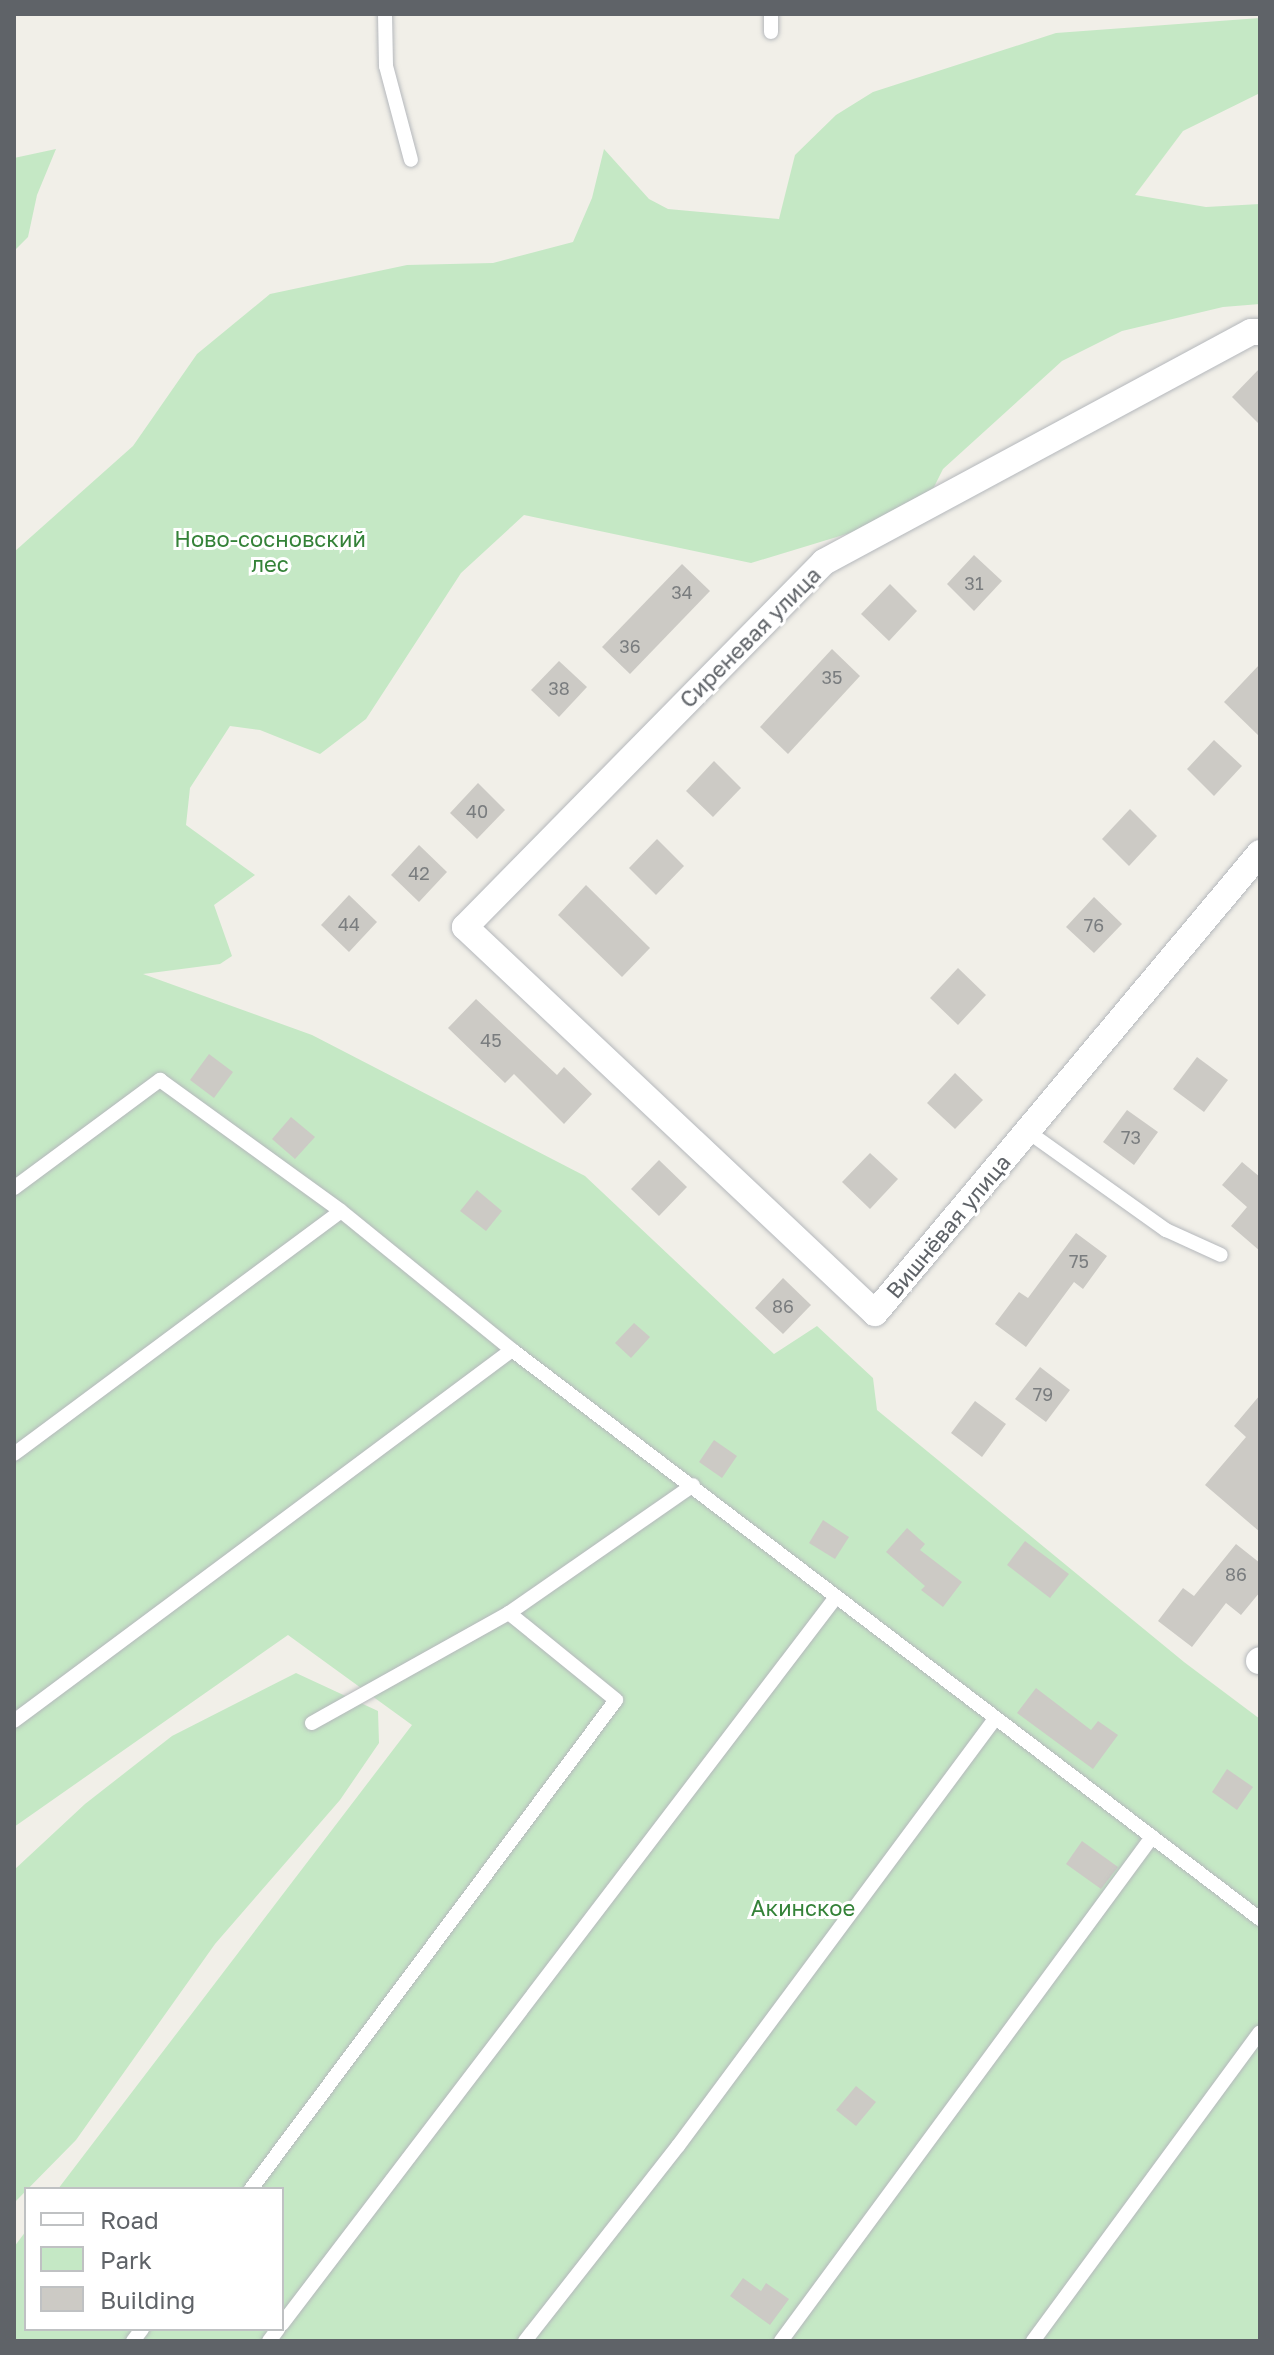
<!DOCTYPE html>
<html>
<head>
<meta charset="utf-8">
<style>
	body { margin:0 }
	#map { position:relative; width:1274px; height:2355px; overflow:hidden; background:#f1efe8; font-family:"Golos Text",sans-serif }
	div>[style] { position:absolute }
	.green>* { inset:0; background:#c5e8c5 }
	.building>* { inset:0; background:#cccac5 }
	.roads { filter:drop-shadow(0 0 2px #b5b8bc) drop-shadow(0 0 2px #b5b8bc) }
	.lane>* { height:14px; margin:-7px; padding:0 7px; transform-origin:7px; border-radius:7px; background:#fff }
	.street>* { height:26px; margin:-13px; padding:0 13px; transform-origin:13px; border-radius:13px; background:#fff }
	span { translate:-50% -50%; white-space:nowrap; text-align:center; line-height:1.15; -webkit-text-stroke:6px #fff; paint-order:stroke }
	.number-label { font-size:18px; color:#7a7d7f }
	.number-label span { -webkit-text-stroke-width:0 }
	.park-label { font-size:22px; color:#348238 }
	.street-label { font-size:22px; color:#5f6368 }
	.frame { position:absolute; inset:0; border:16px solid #5f6368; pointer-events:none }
	.legend { position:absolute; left:24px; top:2187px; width:260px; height:144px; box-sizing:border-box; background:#fff; border:2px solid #bfc1c3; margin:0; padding:10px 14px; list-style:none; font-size:24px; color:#5f6368 }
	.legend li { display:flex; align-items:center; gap:16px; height:40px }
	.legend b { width:40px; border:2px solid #bfc1c3 }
</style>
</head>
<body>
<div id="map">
	<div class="green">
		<div style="clip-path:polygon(1260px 18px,1260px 93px,1183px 131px,1135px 195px,1206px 207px,1260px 204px,1260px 304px,1223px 307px,1122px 331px,1062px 361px,943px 469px,922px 511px,751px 563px,524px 515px,461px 573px,366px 719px,320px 754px,260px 730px,230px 726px,190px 788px,186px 825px,255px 875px,214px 905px,232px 956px,220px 964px,143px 974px,312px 1035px,585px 1176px,774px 1354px,817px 1326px,873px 1378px,877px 1410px,1184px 1662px,1260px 1719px,1260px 2341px,14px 2341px,14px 2247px,26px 2231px,26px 2329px,282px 2329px,282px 2189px,58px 2189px,412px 1725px,288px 1635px,14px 1827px,14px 552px,133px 446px,197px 354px,270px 294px,407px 265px,493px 263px,573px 242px,592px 198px,604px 149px,649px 199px,668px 209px,779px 219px,795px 155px,836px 115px,873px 92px,1056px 33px)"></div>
		<div style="clip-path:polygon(56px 149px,37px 195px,28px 237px,14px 251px,14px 158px)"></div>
		<div style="clip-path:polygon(296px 1673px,378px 1711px,379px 1743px,340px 1800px,215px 1944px,76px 2140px,14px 2203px,14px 1870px,85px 1804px,172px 1736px)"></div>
	</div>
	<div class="building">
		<div style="clip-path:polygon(1260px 368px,1260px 425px,1232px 397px)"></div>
		<div style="clip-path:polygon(974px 555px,1002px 581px,974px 611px,947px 584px)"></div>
		<div style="clip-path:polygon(682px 564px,710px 591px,630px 674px,602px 647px)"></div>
		<div style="clip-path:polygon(890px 584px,917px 611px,889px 641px,861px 614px)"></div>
		<div style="clip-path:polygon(832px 649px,860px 676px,788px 754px,760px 727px)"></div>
		<div style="clip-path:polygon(559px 661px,587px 687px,559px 717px,531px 690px)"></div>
		<div style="clip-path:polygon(1260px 664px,1260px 737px,1224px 702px)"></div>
		<div style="clip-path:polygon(1214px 740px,1242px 766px,1214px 796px,1187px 769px)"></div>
		<div style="clip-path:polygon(714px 761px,741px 788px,713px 817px,686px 791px)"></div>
		<div style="clip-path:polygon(478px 783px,505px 810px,477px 839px,450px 813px)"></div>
		<div style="clip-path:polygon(1130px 809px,1157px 836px,1129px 866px,1102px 839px)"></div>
		<div style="clip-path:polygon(657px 839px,684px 866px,656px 895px,629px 868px)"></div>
		<div style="clip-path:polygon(419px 845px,447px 872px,419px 902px,391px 875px)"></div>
		<div style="clip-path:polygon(586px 885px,650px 948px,622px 977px,558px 915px)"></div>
		<div style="clip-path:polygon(349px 895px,377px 922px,349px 952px,321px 925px)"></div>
		<div style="clip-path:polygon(1094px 897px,1122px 924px,1094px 953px,1066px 927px)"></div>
		<div style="clip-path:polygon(958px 968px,986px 995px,958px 1025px,930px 998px)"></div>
		<div style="clip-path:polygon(476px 999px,557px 1075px,564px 1067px,592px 1094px,564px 1124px,514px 1074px,505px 1083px,448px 1028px)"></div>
		<div style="clip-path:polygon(209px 1054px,233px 1072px,214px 1098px,190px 1080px)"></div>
		<div style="clip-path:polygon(1197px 1057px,1228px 1080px,1204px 1112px,1173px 1089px)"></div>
		<div style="clip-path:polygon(955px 1073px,983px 1100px,955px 1129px,927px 1103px)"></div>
		<div style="clip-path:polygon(1127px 1110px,1158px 1132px,1134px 1165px,1103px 1142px)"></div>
		<div style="clip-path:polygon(291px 1117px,315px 1137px,295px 1159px,272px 1139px)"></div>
		<div style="clip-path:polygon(870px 1153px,898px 1179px,870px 1209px,842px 1182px)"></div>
		<div style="clip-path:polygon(659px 1160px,687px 1187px,659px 1216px,631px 1189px)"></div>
		<div style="clip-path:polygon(1242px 1162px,1260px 1177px,1260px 1251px,1231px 1226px,1247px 1207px,1222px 1185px)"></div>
		<div style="clip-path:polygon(477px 1190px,502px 1211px,486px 1231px,460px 1211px)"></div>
		<div style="clip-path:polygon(1076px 1233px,1107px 1256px,1083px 1289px,1074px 1282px,1026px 1347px,995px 1324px,1019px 1292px,1028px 1298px)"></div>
		<div style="clip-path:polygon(783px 1278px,811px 1305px,783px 1334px,755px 1308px)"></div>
		<div style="clip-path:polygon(634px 1323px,650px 1337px,631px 1358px,615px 1343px)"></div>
		<div style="clip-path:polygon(1040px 1367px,1070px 1390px,1046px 1422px,1015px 1399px)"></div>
		<div style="clip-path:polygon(1260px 1395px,1260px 1532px,1205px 1485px,1246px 1437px,1234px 1426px)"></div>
		<div style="clip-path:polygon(975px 1401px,1006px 1424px,982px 1457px,951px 1433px)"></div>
		<div style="clip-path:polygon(714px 1440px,737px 1456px,722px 1478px,699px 1462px)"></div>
		<div style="clip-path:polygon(823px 1520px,849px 1537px,835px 1559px,809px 1543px)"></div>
		<div style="clip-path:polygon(907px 1528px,925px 1544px,920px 1550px,962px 1582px,943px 1607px,921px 1590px,925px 1586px,886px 1552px)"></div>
		<div style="clip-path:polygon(1025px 1541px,1069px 1574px,1050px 1598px,1007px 1565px)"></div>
		<div style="clip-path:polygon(1236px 1544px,1260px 1563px,1260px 1592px,1241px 1615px,1226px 1603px,1192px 1647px,1158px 1621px,1183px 1588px,1194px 1596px)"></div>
		<div style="clip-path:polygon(1036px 1688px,1091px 1730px,1098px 1721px,1118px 1735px,1093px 1769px,1017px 1713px)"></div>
		<div style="clip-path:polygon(1227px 1769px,1253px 1787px,1237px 1810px,1212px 1792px)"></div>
		<div style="clip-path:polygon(1082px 1841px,1118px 1867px,1101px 1889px,1066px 1864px)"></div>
		<div style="clip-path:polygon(856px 2086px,876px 2102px,856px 2126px,836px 2110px)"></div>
		<div style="clip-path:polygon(743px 2278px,761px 2291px,766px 2283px,789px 2299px,770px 2325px,730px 2296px)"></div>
	</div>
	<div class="roads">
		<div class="lane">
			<div style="left:385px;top:14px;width:52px;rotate:88.9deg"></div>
			<div style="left:386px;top:66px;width:97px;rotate:75.1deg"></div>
			<div style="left:771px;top:14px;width:18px;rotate:90deg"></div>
			<div style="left:1027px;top:1131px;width:171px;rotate:35.5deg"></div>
			<div style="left:1166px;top:1230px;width:60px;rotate:24.4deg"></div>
			<div style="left:14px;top:1188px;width:182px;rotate:-36.5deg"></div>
			<div style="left:160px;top:1080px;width:223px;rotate:35.9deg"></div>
			<div style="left:341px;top:1211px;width:220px;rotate:39.1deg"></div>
			<div style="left:512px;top:1350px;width:940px;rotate:37.26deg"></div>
			<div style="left:14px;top:1454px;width:407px;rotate:-36.6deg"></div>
			<div style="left:14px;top:1721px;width:621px;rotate:-36.69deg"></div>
			<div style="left:312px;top:1723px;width:226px;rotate:-29.2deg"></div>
			<div style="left:509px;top:1613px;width:224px;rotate:-34.8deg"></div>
			<div style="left:251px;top:2189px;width:610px;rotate:-53.26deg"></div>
			<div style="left:616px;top:1700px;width:138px;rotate:-140.9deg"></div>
			<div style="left:282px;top:2324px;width:914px;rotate:-52.69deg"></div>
			<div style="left:133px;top:2341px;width:15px;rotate:-53deg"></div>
			<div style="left:269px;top:2341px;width:15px;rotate:-53deg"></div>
			<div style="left:525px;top:2341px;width:248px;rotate:-51.9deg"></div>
			<div style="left:678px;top:2146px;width:530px;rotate:-53.43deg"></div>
			<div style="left:781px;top:2341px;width:626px;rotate:-53.64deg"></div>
			<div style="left:1033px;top:2341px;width:383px;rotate:-53.7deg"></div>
		</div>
		<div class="street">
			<div style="left:1260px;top:332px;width:9px;rotate:180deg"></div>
			<div style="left:1251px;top:332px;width:485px;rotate:151.7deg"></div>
			<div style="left:824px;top:562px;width:512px;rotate:134.53deg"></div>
			<div style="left:465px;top:927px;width:563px;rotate:43.27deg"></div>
			<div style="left:875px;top:1313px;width:600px;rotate:-50.07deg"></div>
			<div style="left:1259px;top:1661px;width:1px;rotate:-45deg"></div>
		</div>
	</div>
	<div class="number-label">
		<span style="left:974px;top:583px">31</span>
		<span style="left:682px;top:592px">34</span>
		<span style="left:630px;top:646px">36</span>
		<span style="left:832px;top:677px">35</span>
		<span style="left:559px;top:688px">38</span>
		<span style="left:477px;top:811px">40</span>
		<span style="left:419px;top:873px">42</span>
		<span style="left:349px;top:924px">44</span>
		<span style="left:1094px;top:925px">76</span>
		<span style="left:491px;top:1040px">45</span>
		<span style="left:1131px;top:1137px">73</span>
		<span style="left:1079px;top:1261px">75</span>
		<span style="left:783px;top:1306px">86</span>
		<span style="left:1043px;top:1394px">79</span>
		<span style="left:1236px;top:1574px">86</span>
	</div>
	<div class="park-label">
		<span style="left:270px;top:551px">Ново-сосновский<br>лес</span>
		<span style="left:803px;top:1908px">Акинское</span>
	</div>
	<div class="street-label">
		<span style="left:750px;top:637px;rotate:-45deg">Сиреневая улица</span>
		<span style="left:948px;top:1226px;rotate:-50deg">Вишнёвая улица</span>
	</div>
	<div class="frame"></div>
	<ul class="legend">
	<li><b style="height:10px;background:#fff"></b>Road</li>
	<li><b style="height:22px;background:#c5e8c5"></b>Park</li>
	<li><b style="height:22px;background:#cccac5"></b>Building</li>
	</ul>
</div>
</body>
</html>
